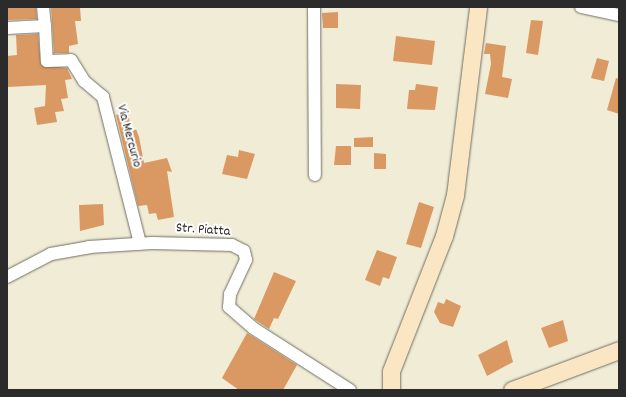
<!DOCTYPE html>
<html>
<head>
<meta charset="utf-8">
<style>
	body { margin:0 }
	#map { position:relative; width:626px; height:397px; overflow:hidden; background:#f0ecd5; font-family:Dekko,sans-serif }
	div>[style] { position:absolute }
	.building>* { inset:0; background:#da9962 }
	.roads { filter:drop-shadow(0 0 1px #706f66) drop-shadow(0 0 1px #706f66) }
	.street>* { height:12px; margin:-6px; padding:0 6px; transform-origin:6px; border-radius:6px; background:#fff }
	.secondary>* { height:17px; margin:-8.5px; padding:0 8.5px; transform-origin:8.5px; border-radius:8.5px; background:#fbe6c4 }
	span { translate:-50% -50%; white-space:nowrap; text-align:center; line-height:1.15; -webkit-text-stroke:4px #fff; paint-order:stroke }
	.street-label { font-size:14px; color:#2b2b2b }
	.frame { position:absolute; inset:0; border:8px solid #2b2b2b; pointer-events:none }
</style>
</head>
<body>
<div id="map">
	<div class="building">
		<div style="clip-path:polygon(7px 7px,36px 7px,37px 19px,7px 20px)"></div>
		<div style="clip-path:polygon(51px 7px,80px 7px,81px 21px,75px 21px,78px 44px,69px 46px,69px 53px,54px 53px)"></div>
		<div style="clip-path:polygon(338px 12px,338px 28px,323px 28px,322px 13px)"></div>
		<div style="clip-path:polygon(531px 20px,543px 21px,538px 55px,526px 53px)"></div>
		<div style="clip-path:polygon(38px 34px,41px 65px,67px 68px,72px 79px,65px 80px,68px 98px,61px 99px,64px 111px,55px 112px,57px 122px,37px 125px,34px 108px,45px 106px,46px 85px,8px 87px,7px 56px,17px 55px,16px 35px)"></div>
		<div style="clip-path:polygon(396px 36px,435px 41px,432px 65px,393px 61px)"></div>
		<div style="clip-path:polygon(486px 43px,506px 46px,502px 77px,512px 79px,508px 98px,485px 94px,491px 64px,490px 54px,484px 54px)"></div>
		<div style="clip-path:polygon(597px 58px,609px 61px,604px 81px,591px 78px)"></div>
		<div style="clip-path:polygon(616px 78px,619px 79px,619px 114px,607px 110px)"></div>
		<div style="clip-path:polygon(336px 84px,361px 85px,360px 109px,336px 108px)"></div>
		<div style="clip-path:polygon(416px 84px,438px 87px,435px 110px,407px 109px,409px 90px,415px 90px)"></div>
		<div style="clip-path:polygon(128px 112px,131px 130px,136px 129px,139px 137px,144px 163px,167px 158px,172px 172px,167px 171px,174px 217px,158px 220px,156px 213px,149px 214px,147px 205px,138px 206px,116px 115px)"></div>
		<div style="clip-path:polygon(373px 137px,373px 147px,354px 147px,354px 138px)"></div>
		<div style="clip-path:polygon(336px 146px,351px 146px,351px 165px,334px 165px)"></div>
		<div style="clip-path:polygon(239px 150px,255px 154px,247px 179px,222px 174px,227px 155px,238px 157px)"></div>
		<div style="clip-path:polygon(374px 153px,386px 154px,386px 169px,374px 169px)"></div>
		<div style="clip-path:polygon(419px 202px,434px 207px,421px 248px,406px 244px)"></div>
		<div style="clip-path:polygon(103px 204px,104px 225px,80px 231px,79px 205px)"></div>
		<div style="clip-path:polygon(377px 250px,397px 257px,389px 279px,383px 277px,380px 286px,365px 280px)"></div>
		<div style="clip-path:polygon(274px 272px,296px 281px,278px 319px,274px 318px,269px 329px,254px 319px)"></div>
		<div style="clip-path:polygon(446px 299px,461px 306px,453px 327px,440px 323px,434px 312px,438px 302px,444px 304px)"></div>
		<div style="clip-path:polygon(563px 320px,568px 341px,549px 348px,541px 328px)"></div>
		<div style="clip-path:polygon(247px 333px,297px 365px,283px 390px,239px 390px,222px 378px)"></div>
		<div style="clip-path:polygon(507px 340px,513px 362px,487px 376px,478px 355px)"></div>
	</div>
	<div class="roads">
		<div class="street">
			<div style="left:314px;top:7px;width:168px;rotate:89.7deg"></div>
			<div style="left:581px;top:7px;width:39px;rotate:12deg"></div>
			<div style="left:45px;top:26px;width:35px;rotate:87deg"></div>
			<div style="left:47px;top:61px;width:24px;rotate:-2deg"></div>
			<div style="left:71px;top:60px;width:25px;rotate:58deg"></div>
			<div style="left:84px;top:81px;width:25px;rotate:40deg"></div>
			<div style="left:103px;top:97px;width:151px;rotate:75.8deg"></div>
			<div style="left:7px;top:28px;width:38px;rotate:-3deg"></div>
			<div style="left:45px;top:26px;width:19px;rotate:-96deg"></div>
			<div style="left:7px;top:277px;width:50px;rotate:-27.6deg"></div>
			<div style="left:51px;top:254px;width:39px;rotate:-10deg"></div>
			<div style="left:89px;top:247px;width:63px;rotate:-3.6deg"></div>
			<div style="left:152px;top:243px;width:80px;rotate:1.4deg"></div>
			<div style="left:232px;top:245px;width:13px;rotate:27deg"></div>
			<div style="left:244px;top:251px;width:9px;rotate:77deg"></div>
			<div style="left:246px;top:260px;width:38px;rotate:115deg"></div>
			<div style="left:230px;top:294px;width:13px;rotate:94deg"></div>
			<div style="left:229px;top:307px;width:32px;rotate:41deg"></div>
			<div style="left:253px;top:328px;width:115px;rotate:32.6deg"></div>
		</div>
		<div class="secondary">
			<div style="left:391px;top:390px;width:19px;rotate:-90deg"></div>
			<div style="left:391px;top:371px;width:145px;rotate:-68.6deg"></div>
			<div style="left:444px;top:236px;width:42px;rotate:-75deg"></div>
			<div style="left:455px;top:195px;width:189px;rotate:-83deg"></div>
			<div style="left:512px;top:390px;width:114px;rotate:-20.5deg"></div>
		</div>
	</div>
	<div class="street-label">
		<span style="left:129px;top:136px;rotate:75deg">Via Mercurio</span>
		<span style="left:203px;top:230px;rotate:4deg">Str. Piatta</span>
	</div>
	<div class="frame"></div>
</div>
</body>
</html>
